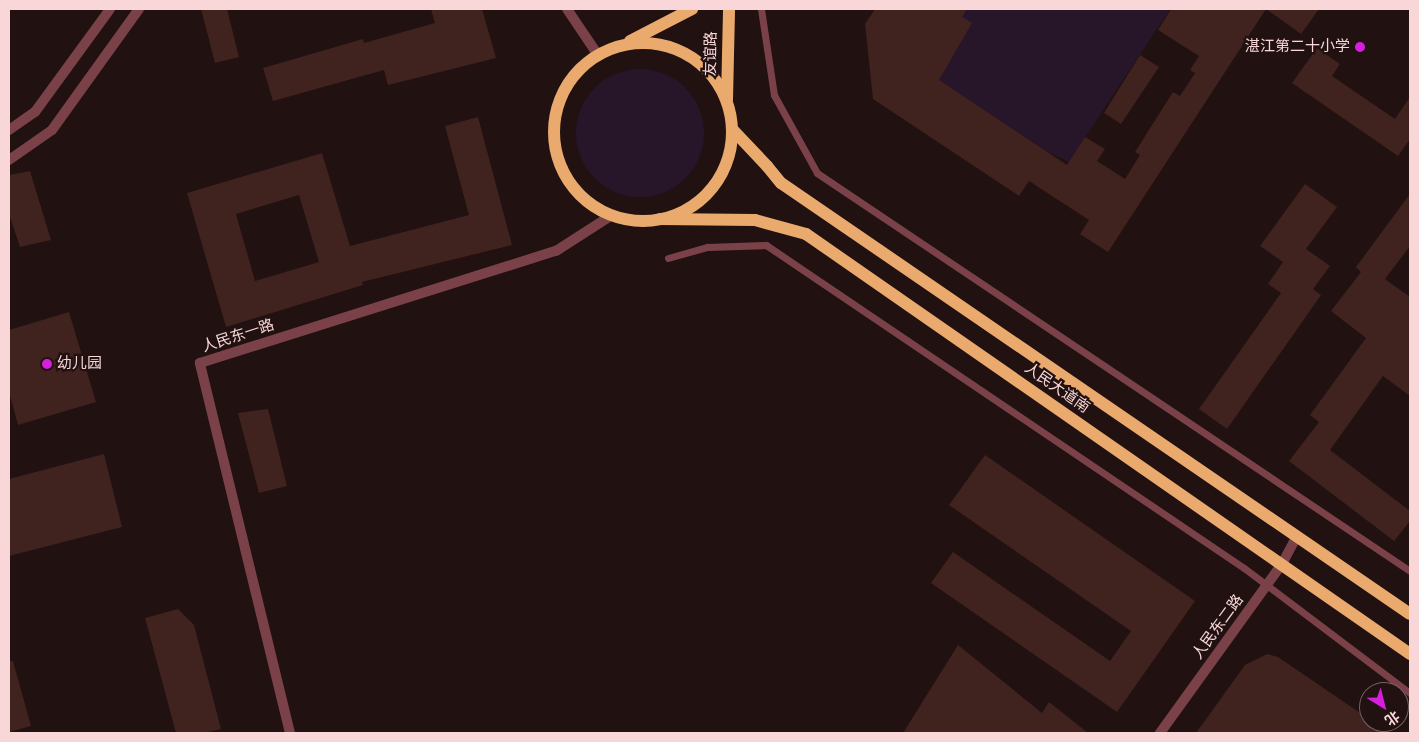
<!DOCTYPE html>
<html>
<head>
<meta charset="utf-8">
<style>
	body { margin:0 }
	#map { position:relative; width:1419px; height:742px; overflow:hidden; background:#211111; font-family:Jost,"Noto Sans SC",sans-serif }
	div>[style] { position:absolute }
	.green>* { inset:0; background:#27152a }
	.round { border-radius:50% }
	.building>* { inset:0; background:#40221f }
	.lane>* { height:7px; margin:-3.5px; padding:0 3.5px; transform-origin:3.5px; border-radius:3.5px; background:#7a4248 }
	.street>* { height:10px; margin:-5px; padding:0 5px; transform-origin:5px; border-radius:5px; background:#7a4248 }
	.primary>* { height:12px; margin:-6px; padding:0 6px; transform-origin:6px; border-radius:6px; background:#ebaa6d }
	.primary>.ring { margin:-6px; padding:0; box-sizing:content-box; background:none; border:12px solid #ebaa6d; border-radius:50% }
	.dots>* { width:14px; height:14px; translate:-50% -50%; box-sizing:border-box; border:2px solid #211111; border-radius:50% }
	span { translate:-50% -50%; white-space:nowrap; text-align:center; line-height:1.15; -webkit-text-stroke:4.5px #211111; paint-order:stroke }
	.poi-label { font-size:15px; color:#f9d7d8 }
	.right { translate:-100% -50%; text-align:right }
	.left { translate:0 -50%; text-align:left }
	.street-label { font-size:15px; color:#f9d7d8 }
	.frame { position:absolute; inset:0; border:10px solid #f9d7d8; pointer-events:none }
	.north { position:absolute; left:1359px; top:682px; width:50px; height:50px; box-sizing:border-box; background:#211111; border:1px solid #776061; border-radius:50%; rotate:144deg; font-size:14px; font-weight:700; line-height:20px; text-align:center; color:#f9d7d8 }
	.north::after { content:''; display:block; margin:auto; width:18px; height:22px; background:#d61fdd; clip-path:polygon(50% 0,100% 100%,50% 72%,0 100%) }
</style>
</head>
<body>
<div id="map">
	<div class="green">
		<div style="clip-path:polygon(960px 9px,1170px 9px,1069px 162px,1048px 152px,917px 67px)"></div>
		<div class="round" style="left:576px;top:69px;width:128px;height:128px"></div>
	</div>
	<div class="building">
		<div style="clip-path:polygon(201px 9px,227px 9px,239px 57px,215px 63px)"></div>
		<div style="clip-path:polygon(431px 9px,482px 9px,496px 58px,388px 85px,384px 70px,273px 101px,263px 68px,363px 39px,364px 43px,435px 23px)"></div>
		<div style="clip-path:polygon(875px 9px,967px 9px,962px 17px,972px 23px,939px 80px,1067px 165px,1085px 137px,1105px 149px,1097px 161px,1125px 179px,1140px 155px,1135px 152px,1173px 92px,1180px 96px,1195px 73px,1190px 70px,1199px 56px,1158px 30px,1171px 9px,1266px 9px,1108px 252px,1080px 234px,1089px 220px,1029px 181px,1019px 196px,873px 99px,865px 24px)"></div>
		<div style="clip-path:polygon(1266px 9px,1319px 9px,1301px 34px)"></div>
		<div style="clip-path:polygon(1317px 48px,1340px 64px,1332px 76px,1395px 119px,1410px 97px,1410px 139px,1398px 156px,1292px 83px)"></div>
		<div style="clip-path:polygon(1140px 55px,1159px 67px,1121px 124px,1104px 113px)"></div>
		<div style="clip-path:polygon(evenodd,478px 117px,512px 245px,362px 282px,363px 285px,226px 327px,187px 193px,322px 153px,350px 246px,469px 215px,445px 126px,478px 117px,299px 195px,319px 262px,255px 281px,236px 214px,299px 195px)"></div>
		<div style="clip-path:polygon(30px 171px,51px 240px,20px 247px,9px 214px,9px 175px)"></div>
		<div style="clip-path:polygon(1305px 184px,1337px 207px,1306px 249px,1330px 266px,1313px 289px,1321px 295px,1227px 429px,1199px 409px,1281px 293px,1268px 284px,1283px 262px,1260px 246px)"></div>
		<div style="clip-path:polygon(1410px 194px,1410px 246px,1385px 279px,1410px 297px,1410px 396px,1383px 376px,1330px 450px,1410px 511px,1410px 521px,1394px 541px,1289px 461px,1319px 422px,1310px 415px,1366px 338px,1331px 311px,1361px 272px,1356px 267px)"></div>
		<div style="clip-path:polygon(69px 312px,96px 402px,18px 425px,9px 392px,9px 330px)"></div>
		<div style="clip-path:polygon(268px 409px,287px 486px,259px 493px,238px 413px)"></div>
		<div style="clip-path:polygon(104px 454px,122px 527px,9px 556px,9px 479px)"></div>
		<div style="clip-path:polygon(985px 455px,1195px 601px,1117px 712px,931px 583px,953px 552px,1110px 661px,1131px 631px,949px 505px)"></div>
		<div style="clip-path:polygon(178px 609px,194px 625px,221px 729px,204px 733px,176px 733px,145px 618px)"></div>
		<div style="clip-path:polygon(958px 645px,1042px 713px,1049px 702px,1088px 733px,903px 733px)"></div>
		<div style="clip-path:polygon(1267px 654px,1278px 657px,1369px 719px,1369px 722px,1373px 722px,1390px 733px,1196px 733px,1245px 665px)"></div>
		<div style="clip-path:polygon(9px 661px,13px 661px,31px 726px,9px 732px)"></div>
	</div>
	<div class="lane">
		<div style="left:761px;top:9px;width:87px;rotate:81.4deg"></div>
		<div style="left:774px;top:95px;width:89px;rotate:61.1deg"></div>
		<div style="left:817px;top:173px;width:714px;rotate:33.87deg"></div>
		<div style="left:668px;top:258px;width:41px;rotate:-15.8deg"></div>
		<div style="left:707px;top:247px;width:59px;rotate:-1.9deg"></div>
		<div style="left:766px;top:245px;width:577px;rotate:34.05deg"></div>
		<div style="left:1244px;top:568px;width:208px;rotate:37deg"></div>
	</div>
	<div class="street">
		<div style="left:567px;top:9px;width:55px;rotate:56deg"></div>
		<div style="left:9px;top:130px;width:32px;rotate:-35deg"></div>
		<div style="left:35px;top:112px;width:127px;rotate:-53.9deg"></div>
		<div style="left:9px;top:160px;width:52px;rotate:-34.9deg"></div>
		<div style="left:52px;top:130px;width:149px;rotate:-54.3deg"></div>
		<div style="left:290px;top:733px;width:381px;rotate:-103.7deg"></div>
		<div style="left:200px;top:363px;width:373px;rotate:-17.5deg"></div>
		<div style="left:556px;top:251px;width:67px;rotate:-32.7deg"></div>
		<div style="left:1160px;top:733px;width:208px;rotate:-54.2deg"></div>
		<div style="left:1282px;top:564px;width:32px;rotate:-62deg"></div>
	</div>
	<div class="primary">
		<div style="left:630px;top:41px;width:70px;rotate:-27.3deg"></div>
		<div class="ring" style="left:554px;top:43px;width:166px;height:166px"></div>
		<div style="left:727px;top:99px;width:90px;rotate:-88.7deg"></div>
		<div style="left:733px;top:130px;width:50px;rotate:46.6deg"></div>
		<div style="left:767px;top:166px;width:22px;rotate:51deg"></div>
		<div style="left:781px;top:183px;width:762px;rotate:34.42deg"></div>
		<div style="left:660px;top:219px;width:95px;rotate:0.6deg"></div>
		<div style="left:755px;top:220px;width:53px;rotate:15.4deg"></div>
		<div style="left:806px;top:234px;width:736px;rotate:34.81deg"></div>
	</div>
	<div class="dots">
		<div style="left:1360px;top:47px;background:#d61fdd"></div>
		<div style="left:47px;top:364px;background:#d61fdd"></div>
	</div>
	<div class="poi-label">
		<span class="right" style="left:1350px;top:47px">湛江第二十小学</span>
		<span class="left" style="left:57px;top:364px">幼儿园</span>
	</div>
	<div class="street-label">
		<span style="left:711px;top:54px;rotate:-89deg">友谊路</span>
		<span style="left:238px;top:336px;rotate:-18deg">人民东一路</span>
		<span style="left:1057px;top:388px;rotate:35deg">人民大道南</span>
		<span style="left:1218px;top:627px;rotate:-54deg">人民东二路</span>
	</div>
	<div class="frame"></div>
	<div class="north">北</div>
</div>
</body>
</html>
